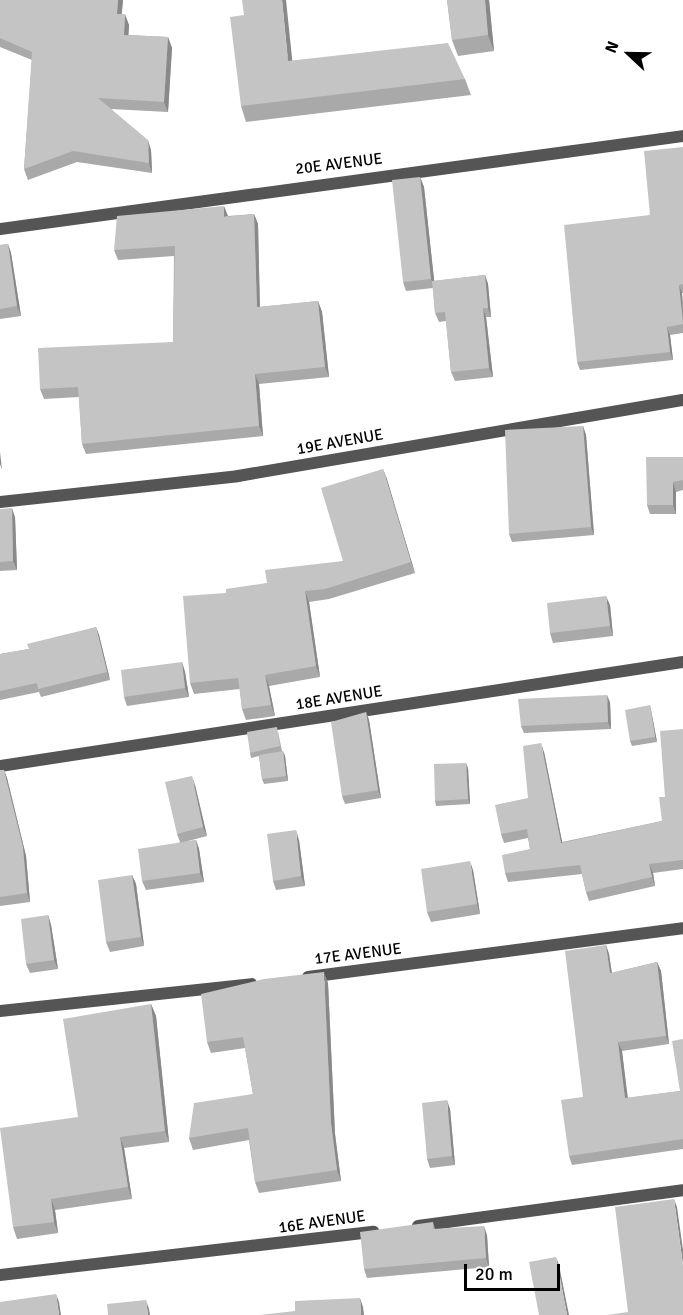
<!DOCTYPE html>
<html>
<head>
<meta charset="utf-8">
<style>
	body { margin:0 }
	#map { position:relative; width:683px; height:1315px; overflow:hidden; background:#fff; font-family:Signika,sans-serif }
	div>[style] { position:absolute }
	.street>* { height:12px; margin:-6px; padding:0 6px; transform-origin:6px; border-radius:6px; background:#555 }
	.wall>* { inset:0; background:#a9a9a9 }
	.shaded-wall>* { inset:0; background:#898989 }
	.building>* { inset:0; background:#c4c4c4 }
	span { translate:-50% -50%; white-space:nowrap; text-align:center; line-height:1.15; -webkit-text-stroke:4.5px #fff; paint-order:stroke }
	.street-label { font-size:16px; color:#000 }
	.north { position:absolute; left:599px; top:24px; width:60px; height:60px; -webkit-text-stroke:4px #fff; paint-order:stroke; rotate:292deg; font-size:16px; font-weight:700; line-height:24px; text-align:center; color:#000 }
	.north::after { content:''; display:block; margin:auto; width:21px; height:27px; background:#000; clip-path:polygon(50% 0,100% 100%,50% 72%,0 100%) }
	.scale { position:absolute; left:464px; top:1264px; width:96px; height:27px; box-sizing:border-box; border:3px solid #000; border-top:0; padding-left:8px; font-size:18px; line-height:21px; white-space:nowrap; color:#000; -webkit-text-stroke:4px #fff; paint-order:stroke }
</style>
</head>
<body>
<div id="map">
	<div class="street">
		<div style="left:0;top:229px;width:689px;rotate:-7.75deg"></div>
		<div style="left:0;top:502px;width:239px;rotate:-6.2deg"></div>
		<div style="left:238px;top:476px;width:451px;rotate:-9.7deg"></div>
		<div style="left:0;top:766px;width:691px;rotate:-8.66deg"></div>
		<div style="left:308px;top:977px;width:378px;rotate:-7.4deg"></div>
		<div style="left:0;top:1011px;width:253px;rotate:-6.1deg"></div>
		<div style="left:418px;top:1226px;width:267px;rotate:-7.7deg"></div>
		<div style="left:0;top:1275px;width:376px;rotate:-6.6deg"></div>
	</div>
	<div class="wall">
		<div style="clip-path:polygon(0 0,123px 0,122px 14px,129px 25px,128px 35px,168px 37px,172px 48px,168px 112px,111px 109px,151px 150px,152px 173px,77px 162px,28px 180px,24px 169px,32px 60px,0 47px)"></div>
		<div style="clip-path:polygon(447px 0,489px 0,494px 51px,458px 56px,452px 40px)"></div>
		<div style="clip-path:polygon(244px 15px,292px 61px,465px 79px,471px 95px,246px 122px,241px 106px)"></div>
		<div style="clip-path:polygon(683px 147px,683px 293px,682px 293px,683px 303px,683px 333px,670px 335px,673px 360px,580px 370px,577px 362px)"></div>
		<div style="clip-path:polygon(420px 177px,424px 187px,434px 281px,485px 275px,488px 284px,491px 317px,486px 317px,493px 377px,455px 381px,451px 372px,446px 321px,439px 322px,435px 313px,433px 288px,406px 291px,403px 282px)"></div>
		<div style="clip-path:polygon(254px 214px,258px 224px,260px 307px,318px 301px,322px 312px,329px 377px,259px 384px,263px 436px,86px 454px,82px 444px,79px 397px,44px 399px,40px 389px,173px 342px,174px 256px,118px 260px,114px 250px,228px 216px)"></div>
		<div style="clip-path:polygon(8px 244px,11px 253px,21px 316px,0 319px,0 245px)"></div>
		<div style="clip-path:polygon(583px 426px,586px 435px,594px 535px,512px 542px,509px 534px)"></div>
		<div style="clip-path:polygon(683px 457px,683px 490px,676px 492px,676px 514px,650px 514px,647px 505px)"></div>
		<div style="clip-path:polygon(383px 469px,415px 573px,329px 599px,309px 602px,320px 677px,269px 686px,275px 716px,246px 720px,242px 709px,240px 689px,194px 694px,190px 683px,226px 593px,267px 583px,343px 561px)"></div>
		<div style="clip-path:polygon(0 509px,15px 517px,17px 570px,0 571px)"></div>
		<div style="clip-path:polygon(610px 605px,613px 636px,553px 643px,550px 633px)"></div>
		<div style="clip-path:polygon(96px 627px,99px 635px,110px 680px,41px 697px,39px 692px,0 700px,0 654px,29px 649px)"></div>
		<div style="clip-path:polygon(182px 662px,185px 672px,189px 697px,127px 706px,124px 697px)"></div>
		<div style="clip-path:polygon(610px 702px,611px 729px,524px 733px,521px 726px)"></div>
		<div style="clip-path:polygon(650px 705px,651px 710px,657px 742px,632px 746px,630px 741px)"></div>
		<div style="clip-path:polygon(366px 712px,369px 720px,381px 798px,345px 804px,342px 796px)"></div>
		<div style="clip-path:polygon(683px 729px,683px 869px,653px 873px,655px 886px,589px 901px,586px 892px,582px 874px,508px 882px,505px 873px,530px 849px,528px 838px,504px 843px,501px 834px,528px 798px,544px 752px,562px 842px,662px 821px,665px 797px)"></div>
		<div style="clip-path:polygon(278px 732px,282px 751px,285px 756px,288px 781px,264px 784px,262px 779px,259px 756px,251px 758px,250px 753px)"></div>
		<div style="clip-path:polygon(468px 768px,470px 804px,436px 806px,435px 801px)"></div>
		<div style="clip-path:polygon(0 770px,4px 770px,7px 778px,26px 856px,30px 902px,0 906px)"></div>
		<div style="clip-path:polygon(195px 785px,207px 836px,184px 842px,196px 840px,199px 849px,204px 882px,146px 890px,142px 881px,180px 842px,177px 834px)"></div>
		<div style="clip-path:polygon(299px 840px,305px 886px,276px 890px,273px 881px)"></div>
		<div style="clip-path:polygon(473px 870px,480px 914px,431px 922px,427px 912px)"></div>
		<div style="clip-path:polygon(132px 875px,136px 884px,144px 946px,110px 952px,106px 942px)"></div>
		<div style="clip-path:polygon(48px 915px,51px 925px,58px 969px,30px 973px,26px 964px)"></div>
		<div style="clip-path:polygon(606px 945px,609px 954px,612px 973px,657px 962px,661px 971px,669px 1044px,622px 1051px,627px 1098px,680px 1091px,683px 1039px,683px 1149px,572px 1165px,569px 1156px,583px 1097px)"></div>
		<div style="clip-path:polygon(328px 983px,335px 1134px,341px 1181px,259px 1193px,255px 1182px,249px 1140px,193px 1150px,189px 1138px,253px 1094px,245px 1048px,211px 1053px,207px 1042px)"></div>
		<div style="clip-path:polygon(151px 1004px,156px 1016px,169px 1142px,124px 1148px,132px 1199px,55px 1210px,58px 1233px,17px 1239px,13px 1227px,78px 1117px)"></div>
		<div style="clip-path:polygon(450px 1109px,455px 1165px,430px 1168px,427px 1159px)"></div>
		<div style="clip-path:polygon(433px 1222px,435px 1229px,487px 1235px,489px 1267px,367px 1278px,364px 1269px)"></div>
	</div>
	<div class="shaded-wall">
		<div style="clip-path:polygon(118px 0,123px 0,120px 24px,117px 14px)"></div>
		<div style="clip-path:polygon(282px 0,286px 0,294px 77px,288px 61px)"></div>
		<div style="clip-path:polygon(485px 0,489px 0,494px 51px,488px 35px)"></div>
		<div style="clip-path:polygon(125px 14px,129px 25px,128px 45px,124px 35px)"></div>
		<div style="clip-path:polygon(168px 37px,172px 48px,168px 112px,164px 102px)"></div>
		<div style="clip-path:polygon(148px 140px,151px 150px,152px 173px,149px 163px)"></div>
		<div style="clip-path:polygon(420px 177px,424px 187px,435px 288px,431px 279px)"></div>
		<div style="clip-path:polygon(224px 206px,228px 216px,224px 217px)"></div>
		<div style="clip-path:polygon(254px 214px,258px 224px,260px 318px,257px 307px)"></div>
		<div style="clip-path:polygon(8px 244px,11px 253px,21px 316px,17px 306px)"></div>
		<div style="clip-path:polygon(485px 275px,488px 284px,491px 317px,488px 308px)"></div>
		<div style="clip-path:polygon(679px 285px,682px 293px,683px 320px)"></div>
		<div style="clip-path:polygon(318px 301px,322px 312px,329px 377px,325px 367px)"></div>
		<div style="clip-path:polygon(483px 308px,486px 317px,493px 377px,489px 368px)"></div>
		<div style="clip-path:polygon(667px 327px,670px 335px,673px 360px,670px 352px)"></div>
		<div style="clip-path:polygon(255px 374px,259px 384px,263px 436px,259px 426px)"></div>
		<div style="clip-path:polygon(583px 426px,586px 435px,594px 535px,591px 527px)"></div>
		<div style="clip-path:polygon(0 452px,2px 470px,0 464px)"></div>
		<div style="clip-path:polygon(383px 469px,387px 479px,415px 573px,411px 562px)"></div>
		<div style="clip-path:polygon(673px 482px,676px 492px,676px 514px,673px 505px)"></div>
		<div style="clip-path:polygon(12px 508px,15px 517px,17px 570px,13px 561px)"></div>
		<div style="clip-path:polygon(305px 591px,309px 602px,320px 677px,316px 666px)"></div>
		<div style="clip-path:polygon(606px 596px,610px 605px,613px 636px,610px 626px)"></div>
		<div style="clip-path:polygon(96px 627px,99px 635px,110px 680px,107px 672px)"></div>
		<div style="clip-path:polygon(182px 662px,185px 672px,189px 697px,185px 688px)"></div>
		<div style="clip-path:polygon(265px 675px,269px 686px,275px 716px,271px 705px)"></div>
		<div style="clip-path:polygon(607px 695px,610px 702px,611px 729px,608px 722px)"></div>
		<div style="clip-path:polygon(650px 705px,651px 710px,657px 742px,655px 737px)"></div>
		<div style="clip-path:polygon(366px 712px,369px 720px,381px 798px,378px 790px)"></div>
		<div style="clip-path:polygon(541px 743px,544px 752px,564px 851px,561px 843px)"></div>
		<div style="clip-path:polygon(283px 751px,285px 756px,288px 781px,286px 776px)"></div>
		<div style="clip-path:polygon(466px 763px,468px 768px,470px 804px,468px 799px)"></div>
		<div style="clip-path:polygon(4px 770px,7px 778px,26px 856px,30px 902px,27px 893px)"></div>
		<div style="clip-path:polygon(192px 776px,195px 785px,207px 836px,203px 827px)"></div>
		<div style="clip-path:polygon(296px 830px,299px 840px,305px 886px,301px 876px)"></div>
		<div style="clip-path:polygon(196px 840px,199px 849px,204px 882px,200px 873px)"></div>
		<div style="clip-path:polygon(470px 861px,473px 870px,480px 914px,477px 904px)"></div>
		<div style="clip-path:polygon(649px 864px,653px 873px,655px 886px,652px 877px)"></div>
		<div style="clip-path:polygon(132px 875px,136px 884px,144px 946px,141px 937px)"></div>
		<div style="clip-path:polygon(48px 915px,51px 925px,58px 969px,54px 960px)"></div>
		<div style="clip-path:polygon(606px 945px,609px 954px,613px 982px,610px 973px)"></div>
		<div style="clip-path:polygon(657px 962px,661px 971px,669px 1044px,666px 1036px)"></div>
		<div style="clip-path:polygon(324px 972px,328px 983px,335px 1134px,341px 1181px,337px 1170px,331px 1123px)"></div>
		<div style="clip-path:polygon(151px 1004px,156px 1016px,169px 1142px,165px 1131px)"></div>
		<div style="clip-path:polygon(618px 1042px,622px 1051px,629px 1107px,625px 1098px)"></div>
		<div style="clip-path:polygon(447px 1100px,450px 1109px,455px 1165px,452px 1156px)"></div>
		<div style="clip-path:polygon(120px 1137px,124px 1148px,132px 1199px,128px 1187px)"></div>
		<div style="clip-path:polygon(51px 1199px,55px 1210px,58px 1233px,54px 1222px)"></div>
		<div style="clip-path:polygon(674px 1199px,677px 1207px,683px 1250px,683px 1265px)"></div>
		<div style="clip-path:polygon(484px 1226px,487px 1235px,489px 1267px,486px 1258px)"></div>
		<div style="clip-path:polygon(556px 1257px,559px 1265px,569px 1315px,567px 1315px)"></div>
		<div style="clip-path:polygon(56px 1294px,59px 1302px,61px 1315px,59px 1315px)"></div>
		<div style="clip-path:polygon(360px 1298px,363px 1307px,364px 1315px,361px 1315px)"></div>
		<div style="clip-path:polygon(146px 1300px,149px 1309px,150px 1315px,148px 1315px)"></div>
	</div>
	<div class="building">
		<div style="clip-path:polygon(0 0,118px 0,117px 14px,125px 14px,124px 35px,168px 37px,164px 102px,98px 98px,148px 140px,149px 163px,73px 151px,24px 169px,32px 52px,0 38px)"></div>
		<div style="clip-path:polygon(242px 0,282px 0,288px 61px,448px 43px,465px 79px,241px 106px,230px 17px,244px 15px)"></div>
		<div style="clip-path:polygon(447px 0,485px 0,488px 35px,452px 40px)"></div>
		<div style="clip-path:polygon(683px 147px,683px 284px,679px 285px,683px 324px,667px 327px,670px 352px,577px 362px,564px 225px,650px 215px,644px 151px)"></div>
		<div style="clip-path:polygon(420px 177px,431px 279px,403px 282px,392px 180px)"></div>
		<div style="clip-path:polygon(224px 206px,224px 217px,254px 214px,257px 307px,318px 301px,325px 367px,255px 374px,259px 426px,82px 444px,78px 387px,40px 389px,38px 348px,173px 342px,175px 246px,114px 250px,117px 216px)"></div>
		<div style="clip-path:polygon(8px 244px,17px 306px,0 309px,0 245px)"></div>
		<div style="clip-path:polygon(485px 275px,488px 308px,483px 308px,489px 368px,451px 372px,445px 312px,435px 313px,432px 281px)"></div>
		<div style="clip-path:polygon(583px 426px,591px 527px,509px 534px,505px 430px)"></div>
		<div style="clip-path:polygon(646px 457px,683px 457px,683px 480px,673px 482px,673px 505px,647px 505px)"></div>
		<div style="clip-path:polygon(383px 469px,411px 562px,325px 589px,305px 591px,316px 666px,265px 675px,271px 705px,242px 709px,238px 678px,190px 683px,183px 596px,226px 593px,226px 589px,267px 583px,265px 570px,343px 561px,321px 488px)"></div>
		<div style="clip-path:polygon(12px 508px,13px 561px,0 562px,0 509px)"></div>
		<div style="clip-path:polygon(606px 596px,610px 626px,550px 633px,547px 603px)"></div>
		<div style="clip-path:polygon(96px 627px,107px 672px,38px 689px,37px 683px,0 691px,0 654px,29px 649px,27px 644px)"></div>
		<div style="clip-path:polygon(182px 662px,185px 688px,124px 697px,121px 670px)"></div>
		<div style="clip-path:polygon(607px 695px,608px 722px,521px 726px,518px 699px)"></div>
		<div style="clip-path:polygon(650px 705px,655px 737px,630px 741px,625px 710px)"></div>
		<div style="clip-path:polygon(366px 712px,378px 790px,342px 796px,331px 722px)"></div>
		<div style="clip-path:polygon(277px 727px,280px 746px,250px 753px,247px 732px)"></div>
		<div style="clip-path:polygon(683px 729px,683px 860px,649px 864px,652px 877px,586px 892px,580px 865px,505px 873px,502px 855px,530px 849px,527px 829px,501px 834px,495px 805px,528px 798px,523px 746px,541px 743px,561px 843px,662px 821px,659px 797px,665px 797px,660px 731px)"></div>
		<div style="clip-path:polygon(283px 751px,286px 776px,262px 779px,259px 755px)"></div>
		<div style="clip-path:polygon(466px 763px,468px 799px,435px 801px,434px 764px)"></div>
		<div style="clip-path:polygon(0 770px,4px 770px,23px 847px,27px 893px,0 897px)"></div>
		<div style="clip-path:polygon(192px 776px,203px 827px,177px 834px,165px 782px)"></div>
		<div style="clip-path:polygon(296px 830px,301px 876px,273px 881px,267px 834px)"></div>
		<div style="clip-path:polygon(196px 840px,200px 873px,142px 881px,138px 849px)"></div>
		<div style="clip-path:polygon(470px 861px,477px 904px,427px 912px,421px 869px)"></div>
		<div style="clip-path:polygon(132px 875px,141px 937px,106px 942px,98px 880px)"></div>
		<div style="clip-path:polygon(48px 915px,54px 960px,26px 964px,21px 919px)"></div>
		<div style="clip-path:polygon(606px 945px,610px 973px,657px 962px,666px 1036px,618px 1042px,625px 1098px,680px 1091px,672px 1041px,683px 1039px,683px 1139px,569px 1156px,561px 1100px,583px 1097px,565px 951px)"></div>
		<div style="clip-path:polygon(324px 972px,331px 1123px,337px 1170px,255px 1182px,248px 1128px,189px 1138px,194px 1103px,253px 1094px,243px 1037px,207px 1042px,201px 994px,264px 979px)"></div>
		<div style="clip-path:polygon(151px 1004px,165px 1131px,120px 1137px,128px 1187px,51px 1199px,54px 1222px,13px 1227px,0 1128px,78px 1117px,63px 1019px)"></div>
		<div style="clip-path:polygon(447px 1100px,452px 1156px,427px 1159px,422px 1103px)"></div>
		<div style="clip-path:polygon(674px 1199px,683px 1265px,683px 1315px,607px 1315px,628px 1312px,615px 1207px)"></div>
		<div style="clip-path:polygon(433px 1222px,433px 1229px,484px 1226px,486px 1258px,364px 1269px,360px 1232px)"></div>
		<div style="clip-path:polygon(556px 1257px,567px 1315px,539px 1315px,529px 1262px)"></div>
		<div style="clip-path:polygon(56px 1294px,59px 1315px,0 1315px,0 1302px)"></div>
		<div style="clip-path:polygon(360px 1298px,361px 1315px,260px 1315px,295px 1311px,295px 1301px)"></div>
		<div style="clip-path:polygon(146px 1300px,148px 1315px,108px 1315px,107px 1304px)"></div>
	</div>
	<div class="street-label">
		<span style="left:339px;top:164px;rotate:-7deg">20E AVENUE</span>
		<span style="left:340px;top:442px;rotate:-10deg">19E AVENUE</span>
		<span style="left:339px;top:698px;rotate:-9deg">18E AVENUE</span>
		<span style="left:358px;top:954px;rotate:-7deg">17E AVENUE</span>
		<span style="left:322px;top:1222px;rotate:-8deg">16E AVENUE</span>
	</div>
	<div class="north">N</div>
	<div class="scale">20 m</div>
</div>
</body>
</html>
